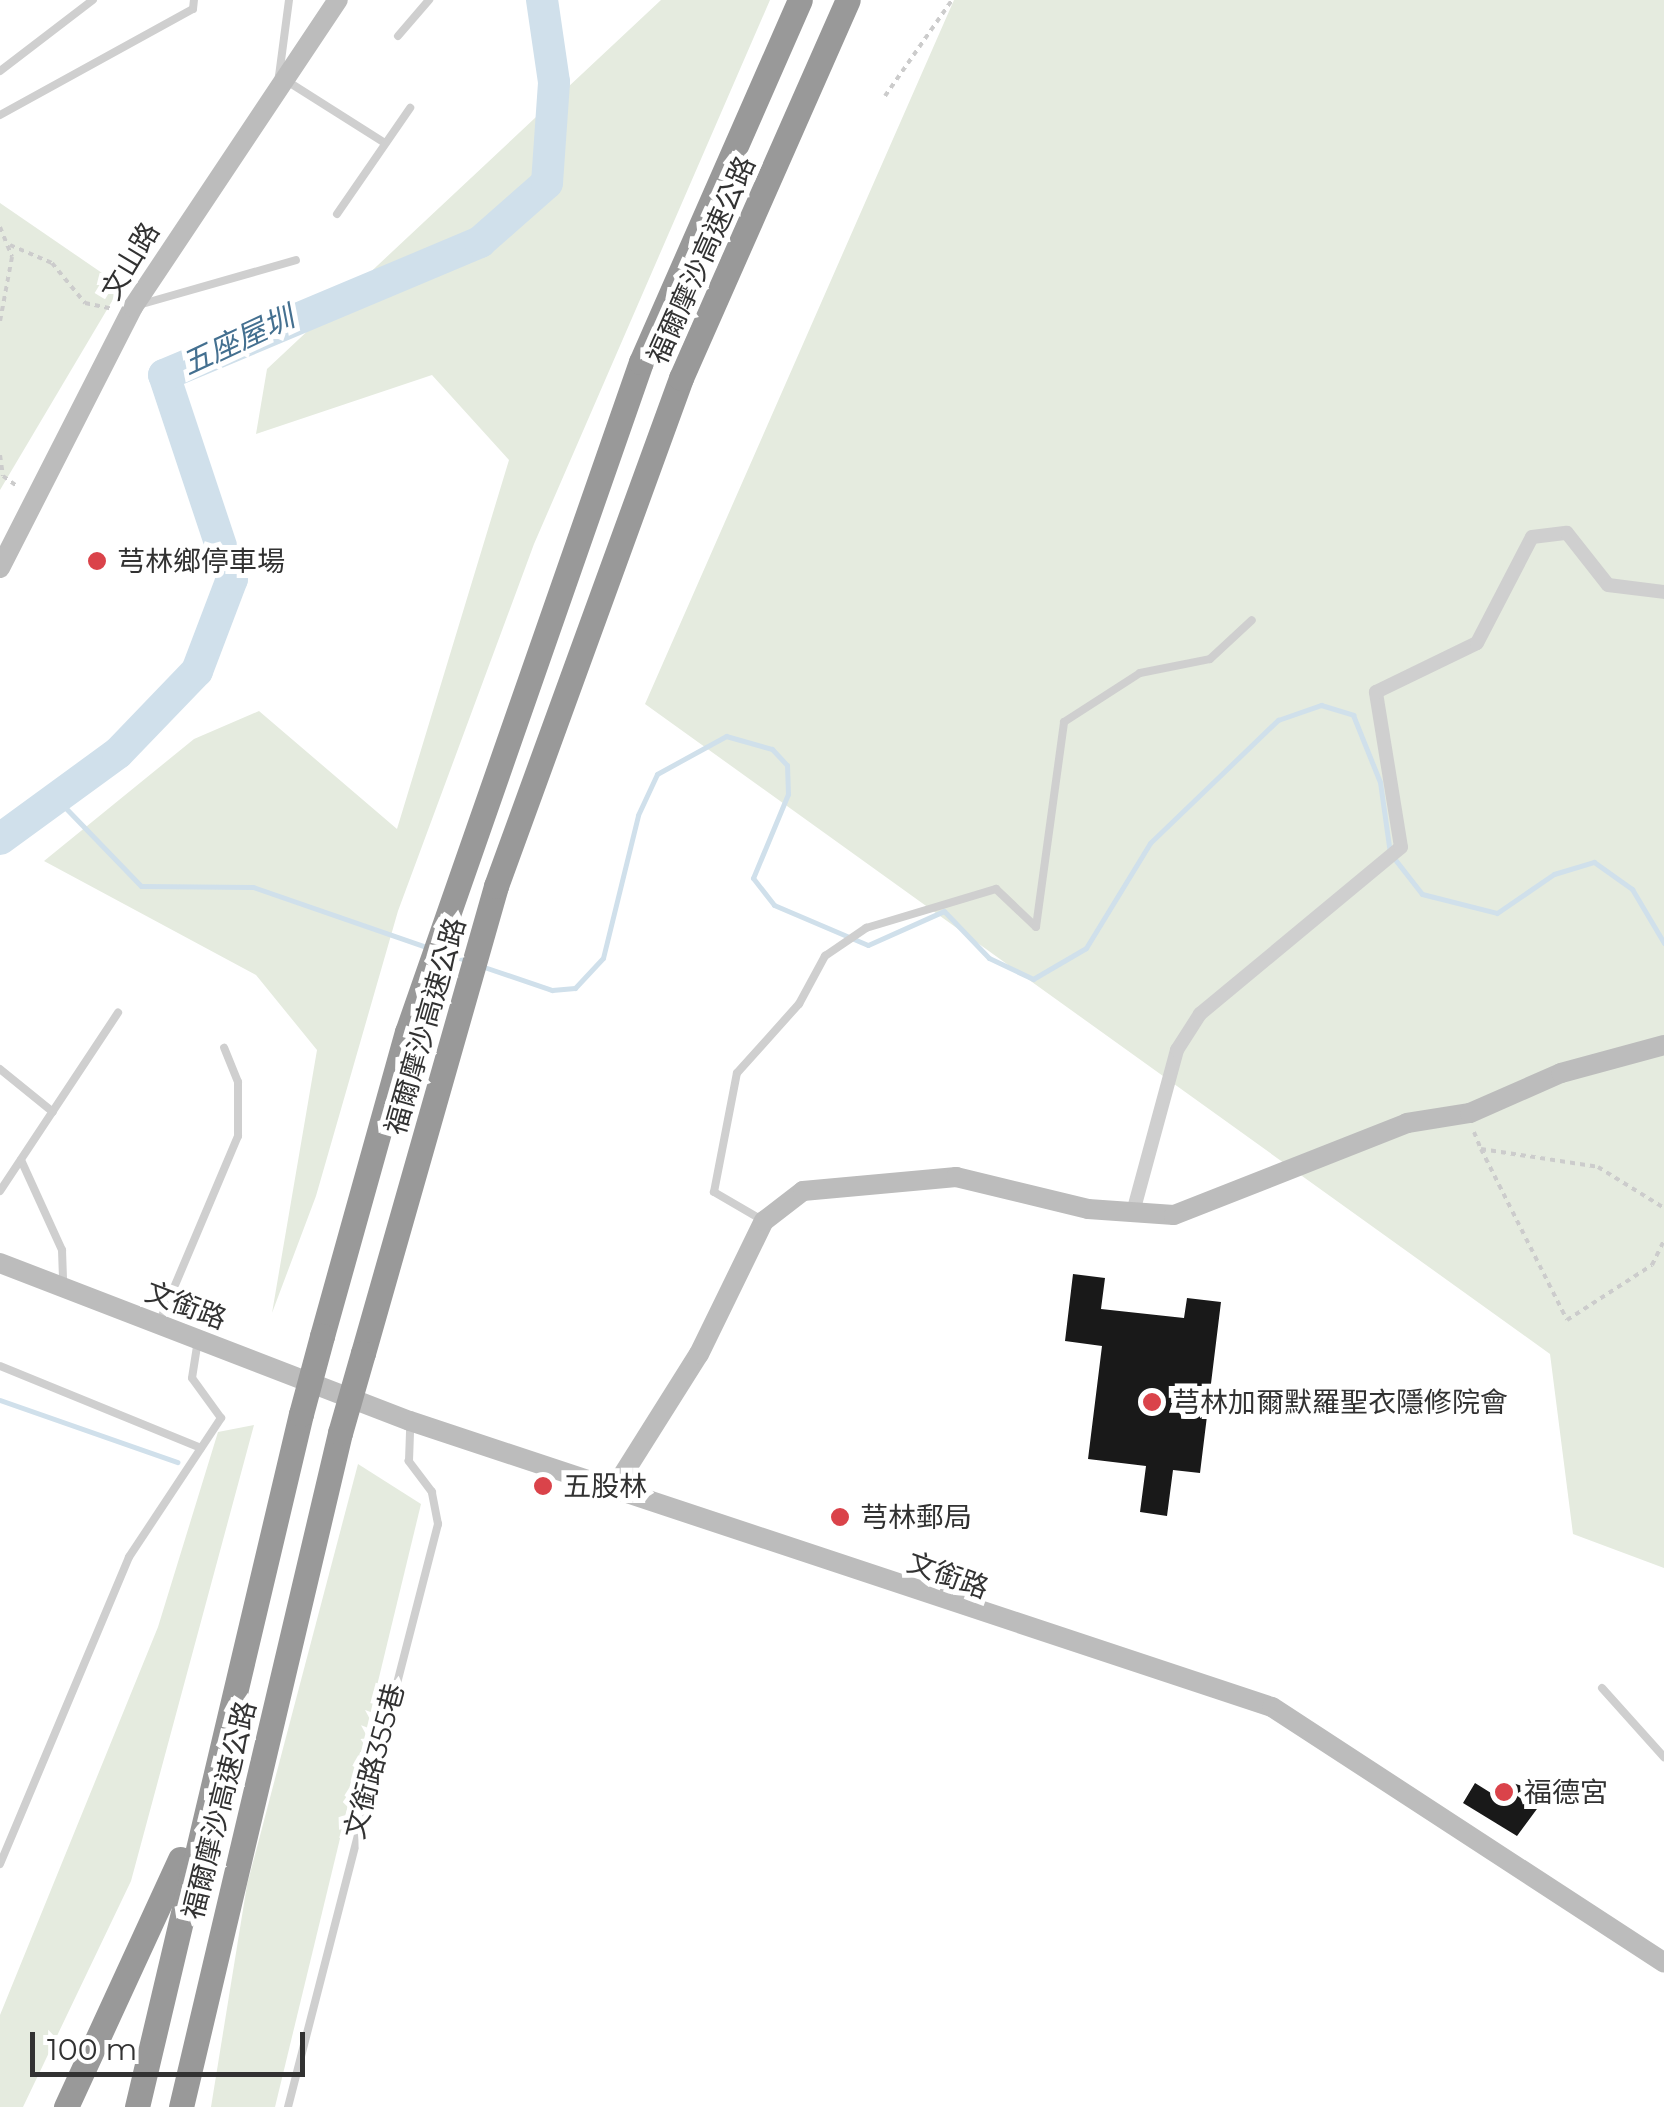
<!DOCTYPE html>
<html>
<head>
<meta charset="utf-8">
<style>
	body { margin:0 }
	#map { position:relative; width:1664px; height:2107px; overflow:hidden; background:#fff; font-family:Montserrat,"Noto Sans TC",sans-serif }
	div>[style] { position:absolute }
	.green>* { inset:0; background:#e5ebdf }
	.stream>* { height:5px; margin:-2.5px; padding:0 2.5px; transform-origin:2.5px; border-radius:2.5px; background:#d0e0eb }
	.river>* { height:32px; margin:-16px; padding:0 16px; transform-origin:16px; border-radius:16px; background:#d0e0eb }
	.building>* { inset:0; background:#191919 }
	.path>* { height:4px; margin-top:-2px; transform-origin:0; background:repeating-linear-gradient(90deg,#ccc 0 5px,transparent 0 10px) }
	.lane>* { height:8px; margin:-4px; padding:0 4px; transform-origin:4px; border-radius:4px; background:#cfcfcf }
	.street>* { height:14px; margin:-7px; padding:0 7px; transform-origin:7px; border-radius:7px; background:#cfcfcf }
	.secondary>* { height:20px; margin:-10px; padding:0 10px; transform-origin:10px; border-radius:10px; background:#bcbcbc }
	.highway>* { height:25px; margin:-12.5px; padding:0 12.5px; transform-origin:12.5px; border-radius:12.5px; background:#999 }
	.highway-bridge>* { height:25px; margin:-12.5px; padding:0 12.5px; transform-origin:12.5px; border-radius:12.5px; background:#999 }
	.dots>* { width:28px; height:28px; translate:-50% -50%; box-sizing:border-box; border:5px solid #fff; border-radius:50% }
	span { translate:-50% -50%; white-space:nowrap; text-align:center; line-height:1.15; -webkit-text-stroke:10px #fff; paint-order:stroke }
	.street-label { font-size:28px; color:#323232 }
	.poi-label { font-size:28px; color:#323232 }
	.left { translate:0 -50%; text-align:left }
	.water-label { font-size:30px; color:#447090; font-style:italic }
	.scale { position:absolute; left:30px; top:2032px; width:275px; height:45px; box-sizing:border-box; border:5px solid #323232; border-top:0; padding-left:12px; font-size:30px; line-height:35px; white-space:nowrap; color:#323232; -webkit-text-stroke:8px #fff; paint-order:stroke }
</style>
</head>
<body>
<div id="map">
	<div class="green">
		<div style="clip-path:polygon(661px 0,770px 0,534px 544px,398px 911px,316px 1196px,272px 1313px,317px 1050px,256px 975px,44px 861px,194px 739px,259px 711px,397px 829px,509px 460px,432px 375px,256px 434px,267px 369px)"></div>
		<div style="clip-path:polygon(954px 0,1664px 0,1664px 1568px,1573px 1534px,1550px 1354px,645px 704px)"></div>
		<div style="clip-path:polygon(0 203px,121px 286px,0 490px)"></div>
		<div style="clip-path:polygon(254px 1425px,131px 1881px,23px 2107px,0 2107px,0 2015px,158px 1627px,218px 1432px)"></div>
		<div style="clip-path:polygon(358px 1464px,421px 1504px,275px 2107px,211px 2107px,247px 1885px)"></div>
	</div>
	<div class="stream">
		<div style="left:56px;top:798px;width:122px;rotate:46deg"></div>
		<div style="left:141px;top:886px;width:112px;rotate:0.5deg"></div>
		<div style="left:253px;top:887px;width:183px;rotate:19.1deg"></div>
		<div style="left:441px;top:952px;width:29px;rotate:18deg"></div>
		<div style="left:484px;top:967px;width:72px;rotate:18.7deg"></div>
		<div style="left:552px;top:990px;width:23px;rotate:-5deg"></div>
		<div style="left:575px;top:988px;width:41px;rotate:-47deg"></div>
		<div style="left:603px;top:958px;width:147px;rotate:-76.2deg"></div>
		<div style="left:638px;top:815px;width:45px;rotate:-65.1deg"></div>
		<div style="left:657px;top:774px;width:79px;rotate:-28.8deg"></div>
		<div style="left:726px;top:736px;width:48px;rotate:15.8deg"></div>
		<div style="left:772px;top:749px;width:22px;rotate:47deg"></div>
		<div style="left:787px;top:765px;width:29px;rotate:88deg"></div>
		<div style="left:788px;top:794px;width:91px;rotate:112.6deg"></div>
		<div style="left:753px;top:878px;width:34px;rotate:52deg"></div>
		<div style="left:774px;top:905px;width:102px;rotate:23.1deg"></div>
		<div style="left:868px;top:945px;width:83px;rotate:-24.1deg"></div>
		<div style="left:944px;top:911px;width:65px;rotate:46.2deg"></div>
		<div style="left:989px;top:958px;width:49px;rotate:25.5deg"></div>
		<div style="left:1033px;top:979px;width:61px;rotate:-30.3deg"></div>
		<div style="left:1086px;top:948px;width:123px;rotate:-58.6deg"></div>
		<div style="left:1150px;top:843px;width:178px;rotate:-43.9deg"></div>
		<div style="left:1278px;top:720px;width:46px;rotate:-19.2deg"></div>
		<div style="left:1321px;top:705px;width:34px;rotate:17deg"></div>
		<div style="left:1353px;top:715px;width:72px;rotate:68.1deg"></div>
		<div style="left:1380px;top:782px;width:72px;rotate:82deg"></div>
		<div style="left:1390px;top:853px;width:52px;rotate:52deg"></div>
		<div style="left:1422px;top:894px;width:77px;rotate:14.2deg"></div>
		<div style="left:1497px;top:913px;width:69px;rotate:-34.4deg"></div>
		<div style="left:1554px;top:874px;width:42px;rotate:-16.7deg"></div>
		<div style="left:1594px;top:862px;width:47px;rotate:35.4deg"></div>
		<div style="left:1632px;top:889px;width:63px;rotate:59.3deg"></div>
		<div style="left:0;top:1400px;width:188px;rotate:19.3deg"></div>
	</div>
	<div class="river">
		<div style="left:0;top:839px;width:146px;rotate:-36.1deg"></div>
		<div style="left:118px;top:753px;width:114px;rotate:-46.1deg"></div>
		<div style="left:197px;top:671px;width:98px;rotate:-69.2deg"></div>
		<div style="left:232px;top:579px;width:215px;rotate:-108.4deg"></div>
		<div style="left:164px;top:375px;width:343px;rotate:-22.8deg"></div>
		<div style="left:480px;top:242px;width:89px;rotate:-41.4deg"></div>
		<div style="left:547px;top:183px;width:101px;rotate:-86deg"></div>
		<div style="left:554px;top:82px;width:83px;rotate:-98.3deg"></div>
	</div>
	<div class="building">
		<div style="clip-path:polygon(1073px 1274px,1105px 1278px,1101px 1309px,1184px 1318px,1187px 1298px,1221px 1302px,1200px 1473px,1173px 1470px,1167px 1516px,1140px 1512px,1146px 1466px,1088px 1459px,1102px 1346px,1065px 1341px)"></div>
		<div style="clip-path:polygon(1500px 1779px,1548px 1794px,1517px 1836px,1463px 1803px,1475px 1783px,1491px 1793px)"></div>
	</div>
	<div class="path">
		<div style="left:885px;top:96px;width:117px;rotate:-55.1deg"></div>
		<div style="left:0;top:227px;width:32px;rotate:68deg"></div>
		<div style="left:12px;top:257px;width:65px;rotate:100.6deg"></div>
		<div style="left:10px;top:245px;width:46px;rotate:23.2deg"></div>
		<div style="left:52px;top:263px;width:52px;rotate:50.5deg"></div>
		<div style="left:85px;top:303px;width:29px;rotate:12deg"></div>
		<div style="left:0;top:455px;width:21px;rotate:82deg"></div>
		<div style="left:3px;top:476px;width:19px;rotate:36deg"></div>
		<div style="left:1474px;top:1132px;width:18px;rotate:68deg"></div>
		<div style="left:1481px;top:1149px;width:118px;rotate:8.7deg"></div>
		<div style="left:1598px;top:1167px;width:78px;rotate:31.8deg"></div>
		<div style="left:1481px;top:1149px;width:191px;rotate:63.3deg"></div>
		<div style="left:1567px;top:1320px;width:101px;rotate:-32.9deg"></div>
		<div style="left:1652px;top:1265px;width:28px;rotate:-64deg"></div>
	</div>
	<div class="lane">
		<div style="left:289px;top:0;width:77px;rotate:97.5deg"></div>
		<div style="left:279px;top:76px;width:125px;rotate:32.3deg"></div>
		<div style="left:398px;top:36px;width:48px;rotate:-49.3deg"></div>
		<div style="left:0;top:71px;width:117px;rotate:-37.4deg"></div>
		<div style="left:0;top:115px;width:220px;rotate:-28.8deg"></div>
		<div style="left:193px;top:9px;width:9px;rotate:-84deg"></div>
		<div style="left:337px;top:214px;width:129px;rotate:-55.4deg"></div>
		<div style="left:142px;top:304px;width:160px;rotate:-15.9deg"></div>
		<div style="left:0;top:1069px;width:68px;rotate:39.1deg"></div>
		<div style="left:21px;top:1160px;width:99px;rotate:65.5deg"></div>
		<div style="left:62px;top:1250px;width:36px;rotate:88deg"></div>
		<div style="left:0;top:1191px;width:214px;rotate:-56.5deg"></div>
		<div style="left:764px;top:1221px;width:58px;rotate:-149.9deg"></div>
		<div style="left:714px;top:1192px;width:121px;rotate:-79.1deg"></div>
		<div style="left:737px;top:1073px;width:93px;rotate:-48.1deg"></div>
		<div style="left:799px;top:1004px;width:55px;rotate:-61.6deg"></div>
		<div style="left:825px;top:956px;width:50px;rotate:-34.3deg"></div>
		<div style="left:866px;top:928px;width:136px;rotate:-16.7deg"></div>
		<div style="left:996px;top:889px;width:55px;rotate:43.5deg"></div>
		<div style="left:1036px;top:927px;width:207px;rotate:-82.2deg"></div>
		<div style="left:1064px;top:722px;width:90px;rotate:-32.8deg"></div>
		<div style="left:1140px;top:673px;width:71px;rotate:-11.3deg"></div>
		<div style="left:1210px;top:659px;width:57px;rotate:-42.9deg"></div>
		<div style="left:159px;top:1323px;width:203px;rotate:-67.1deg"></div>
		<div style="left:238px;top:1136px;width:54px;rotate:-90deg"></div>
		<div style="left:238px;top:1082px;width:37px;rotate:-112deg"></div>
		<div style="left:0;top:1366px;width:217px;rotate:22.2deg"></div>
		<div style="left:1602px;top:1688px;width:93px;rotate:48.1deg"></div>
		<div style="left:0;top:1864px;width:333px;rotate:-67.2deg"></div>
		<div style="left:129px;top:1557px;width:167px;rotate:-56.5deg"></div>
		<div style="left:221px;top:1418px;width:49px;rotate:-125.9deg"></div>
		<div style="left:192px;top:1378px;width:38px;rotate:-81deg"></div>
		<div style="left:288px;top:2107px;width:602px;rotate:-75.57deg"></div>
		<div style="left:438px;top:1524px;width:33px;rotate:-101deg"></div>
		<div style="left:432px;top:1492px;width:39px;rotate:-127deg"></div>
		<div style="left:409px;top:1461px;width:36px;rotate:-88deg"></div>
	</div>
	<div class="street">
		<div style="left:1133px;top:1212px;width:168px;rotate:-74.8deg"></div>
		<div style="left:1177px;top:1050px;width:43px;rotate:-57.4deg"></div>
		<div style="left:1200px;top:1014px;width:261px;rotate:-39.7deg"></div>
		<div style="left:1401px;top:847px;width:157px;rotate:-99.2deg"></div>
		<div style="left:1376px;top:692px;width:112px;rotate:-25.9deg"></div>
		<div style="left:1477px;top:643px;width:119px;rotate:-62.6deg"></div>
		<div style="left:1532px;top:537px;width:35px;rotate:-7deg"></div>
		<div style="left:1567px;top:533px;width:66px;rotate:51.7deg"></div>
		<div style="left:1608px;top:585px;width:56px;rotate:7.1deg"></div>
	</div>
	<div class="secondary">
		<div style="left:0;top:568px;width:293px;rotate:-63deg"></div>
		<div style="left:133px;top:307px;width:369px;rotate:-56.3deg"></div>
		<div style="left:0;top:1263px;width:439px;rotate:21.1deg"></div>
		<div style="left:410px;top:1421px;width:908px;rotate:18.36deg"></div>
		<div style="left:1272px;top:1707px;width:468px;rotate:33.1deg"></div>
		<div style="left:617px;top:1484px;width:154px;rotate:-57.8deg"></div>
		<div style="left:699px;top:1354px;width:148px;rotate:-64deg"></div>
		<div style="left:764px;top:1221px;width:49px;rotate:-37.6deg"></div>
		<div style="left:803px;top:1191px;width:154px;rotate:-5.2deg"></div>
		<div style="left:956px;top:1177px;width:136px;rotate:13.6deg"></div>
		<div style="left:1088px;top:1209px;width:86px;rotate:4deg"></div>
		<div style="left:1174px;top:1215px;width:251px;rotate:-21.5deg"></div>
		<div style="left:1407px;top:1123px;width:64px;rotate:-9deg"></div>
		<div style="left:1470px;top:1113px;width:99px;rotate:-23.7deg"></div>
		<div style="left:1561px;top:1073px;width:107px;rotate:-15.2deg"></div>
	</div>
	<div class="highway">
		<div style="left:322px;top:1336px;width:316px;rotate:-74.4deg"></div>
		<div style="left:407px;top:1032px;width:710px;rotate:-70.75deg"></div>
		<div style="left:641px;top:362px;width:395px;rotate:-66.3deg"></div>
		<div style="left:363px;top:1353px;width:486px;rotate:-74.1deg"></div>
		<div style="left:496px;top:886px;width:541px;rotate:-69.99deg"></div>
		<div style="left:681px;top:378px;width:413px;rotate:-66.2deg"></div>
		<div style="left:66px;top:2107px;width:273px;rotate:-65.3deg"></div>
		<div style="left:137px;top:2107px;width:712px;rotate:-76.69deg"></div>
		<div style="left:181px;top:2107px;width:693px;rotate:-76.73deg"></div>
	</div>
	<div class="highway-bridge">
		<div style="left:301px;top:1414px;width:81px;rotate:-74.9deg"></div>
		<div style="left:340px;top:1433px;width:83px;rotate:-74deg"></div>
	</div>
	<div class="dots">
		<div style="left:97px;top:561px;background:#da434a"></div>
		<div style="left:1152px;top:1402px;background:#da434a"></div>
		<div style="left:543px;top:1486px;background:#da434a"></div>
		<div style="left:840px;top:1517px;background:#da434a"></div>
		<div style="left:1504px;top:1792px;background:#da434a"></div>
	</div>
	<div class="street-label">
		<span style="left:701px;top:260px;rotate:-66deg">福爾摩沙高速公路</span>
		<span style="left:130px;top:261px;rotate:-59deg">文山路</span>
		<span style="left:425px;top:1026px;rotate:-74deg">福爾摩沙高速公路</span>
		<span style="left:186px;top:1305px;rotate:21deg">文銜路</span>
		<span style="left:948px;top:1575px;rotate:20deg">文銜路</span>
		<span style="left:374px;top:1761px;rotate:-75deg">文銜路355巷</span>
		<span style="left:219px;top:1810px;rotate:-76deg">福爾摩沙高速公路</span>
	</div>
	<div class="poi-label">
		<span class="left" style="left:117px;top:561px">芎林鄉停車場</span>
		<span class="left" style="left:1172px;top:1402px">芎林加爾默羅聖衣隱修院會</span>
		<span class="left" style="left:563px;top:1486px">五股林</span>
		<span class="left" style="left:860px;top:1517px">芎林郵局</span>
		<span class="left" style="left:1524px;top:1792px">福德宮</span>
	</div>
	<div class="water-label">
		<span style="left:238px;top:341px;rotate:-25deg">五座屋圳</span>
	</div>
	<div class="scale">100 m</div>
</div>
</body>
</html>
